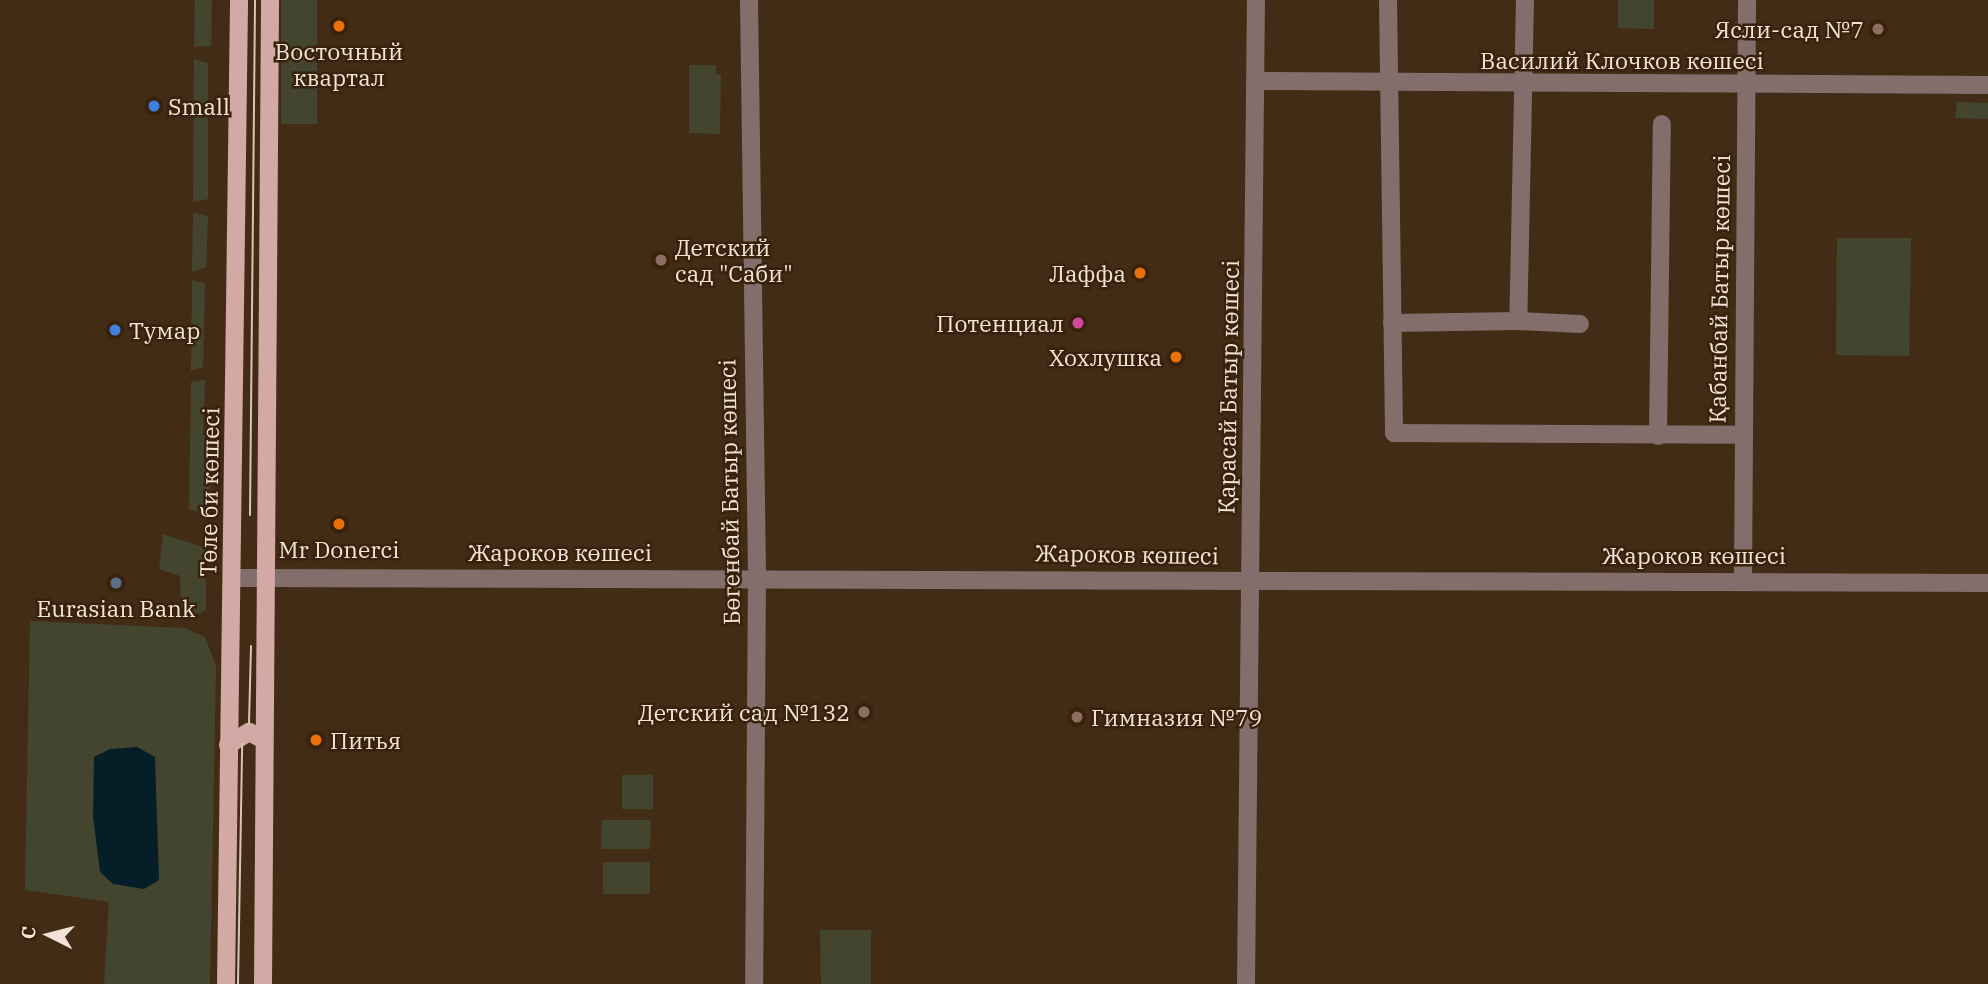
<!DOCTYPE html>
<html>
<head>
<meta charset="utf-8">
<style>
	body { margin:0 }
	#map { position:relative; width:1988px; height:984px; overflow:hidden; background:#432c16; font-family:"IBM Plex Serif",serif }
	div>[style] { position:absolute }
	.green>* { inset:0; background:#44452f }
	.water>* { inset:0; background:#061e27 }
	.minor>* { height:18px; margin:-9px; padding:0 9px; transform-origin:9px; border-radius:9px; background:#826e6b }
	.major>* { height:18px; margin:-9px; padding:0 9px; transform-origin:9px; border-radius:9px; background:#d2a9a4 }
	.tram>* { height:2px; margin:-1px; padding:0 1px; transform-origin:1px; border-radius:1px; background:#d6c5b7 }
	.dots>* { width:19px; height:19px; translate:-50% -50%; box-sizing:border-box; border:4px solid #39220c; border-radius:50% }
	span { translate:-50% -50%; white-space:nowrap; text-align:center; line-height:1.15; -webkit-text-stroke:5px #39220c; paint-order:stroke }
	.poi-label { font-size:23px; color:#f4e4d8 }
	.right { translate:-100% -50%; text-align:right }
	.left { translate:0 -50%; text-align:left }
	.street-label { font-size:23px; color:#f4e4d8 }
	.north { position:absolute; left:14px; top:900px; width:70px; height:70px; -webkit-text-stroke:5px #39220c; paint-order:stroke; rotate:276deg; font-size:19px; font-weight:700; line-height:28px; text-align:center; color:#f4e4d8 }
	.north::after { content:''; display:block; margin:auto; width:24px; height:32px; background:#f4e4d8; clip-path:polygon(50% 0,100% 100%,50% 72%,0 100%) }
</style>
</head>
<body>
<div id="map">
	<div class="green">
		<div style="clip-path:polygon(195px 0,212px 0,211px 46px,194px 47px)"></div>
		<div style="clip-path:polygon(281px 0,317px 0,317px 124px,281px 124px)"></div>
		<div style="clip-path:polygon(1618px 0,1654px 0,1654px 29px,1618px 28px)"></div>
		<div style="clip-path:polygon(194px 59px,208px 63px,208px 199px,193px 202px)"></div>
		<div style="clip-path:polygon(689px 65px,716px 65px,716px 74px,721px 75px,720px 134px,689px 133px)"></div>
		<div style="clip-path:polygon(1957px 102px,1988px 103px,1988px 119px,1955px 118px)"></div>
		<div style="clip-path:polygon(193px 213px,208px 216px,206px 267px,192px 272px)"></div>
		<div style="clip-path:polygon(1837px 238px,1911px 238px,1909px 356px,1836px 355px)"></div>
		<div style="clip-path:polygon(192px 280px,205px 283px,203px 367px,191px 371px)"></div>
		<div style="clip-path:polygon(205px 380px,203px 434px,211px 440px,210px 515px,189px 509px,191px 382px)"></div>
		<div style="clip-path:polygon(163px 534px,206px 548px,206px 610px,196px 615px,181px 610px,180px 576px,159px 569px)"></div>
		<div style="clip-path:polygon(30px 621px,185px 628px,205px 637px,216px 666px,210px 984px,104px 984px,109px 902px,25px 890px)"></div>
		<div style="clip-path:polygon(622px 775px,653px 775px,653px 809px,622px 809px)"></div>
		<div style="clip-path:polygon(602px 820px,651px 820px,650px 849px,601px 849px)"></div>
		<div style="clip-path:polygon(603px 862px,650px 862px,650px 894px,603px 894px)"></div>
		<div style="clip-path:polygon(820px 930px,871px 930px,871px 984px,821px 984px)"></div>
	</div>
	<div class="water">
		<div style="clip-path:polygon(137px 747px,155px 757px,159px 880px,144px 889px,113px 884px,100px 872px,93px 817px,94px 757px,110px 749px)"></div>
	</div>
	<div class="minor">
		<div style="left:749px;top:0;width:576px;rotate:89.2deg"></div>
		<div style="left:757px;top:576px;width:408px;rotate:90.4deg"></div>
		<div style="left:1388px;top:0;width:433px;rotate:89.2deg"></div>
		<div style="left:1394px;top:433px;width:348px;rotate:0.3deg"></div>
		<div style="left:1525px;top:0;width:321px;rotate:91.2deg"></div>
		<div style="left:1518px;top:321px;width:62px;rotate:2.8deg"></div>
		<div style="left:1255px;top:81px;width:733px;rotate:0.31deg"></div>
		<div style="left:1392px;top:323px;width:126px;rotate:-0.9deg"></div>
		<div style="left:1658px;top:436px;width:312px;rotate:-89.3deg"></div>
		<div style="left:233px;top:578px;width:1755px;rotate:0.16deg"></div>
		<div style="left:1743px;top:579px;width:579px;rotate:-89.6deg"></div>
		<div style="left:1246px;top:984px;width:984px;rotate:-89.42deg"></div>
	</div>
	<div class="major">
		<div style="left:228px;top:745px;width:25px;rotate:-32deg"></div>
		<div style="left:249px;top:732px;width:17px;rotate:28deg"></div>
		<div style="left:226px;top:984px;width:984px;rotate:-89.24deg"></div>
		<div style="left:263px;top:984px;width:984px;rotate:-89.59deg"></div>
	</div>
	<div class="tram">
		<div style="left:250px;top:515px;width:515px;rotate:-89.44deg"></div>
		<div style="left:249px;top:723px;width:77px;rotate:-88.5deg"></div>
		<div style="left:238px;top:984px;width:240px;rotate:-89deg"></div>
	</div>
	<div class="dots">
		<div style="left:339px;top:26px;background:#e8710a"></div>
		<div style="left:1878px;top:29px;background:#8d6e63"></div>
		<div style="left:154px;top:106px;background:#3f7fe0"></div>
		<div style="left:661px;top:260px;background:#8d6e63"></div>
		<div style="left:1140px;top:273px;background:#e8710a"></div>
		<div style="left:1078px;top:323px;background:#d1479c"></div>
		<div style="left:115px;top:330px;background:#3f7fe0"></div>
		<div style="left:1176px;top:357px;background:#e8710a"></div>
		<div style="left:339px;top:524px;background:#e8710a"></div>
		<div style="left:116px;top:583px;background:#5c6f8a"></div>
		<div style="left:864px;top:712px;background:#8d6e63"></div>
		<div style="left:1077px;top:717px;background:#8d6e63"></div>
		<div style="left:316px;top:740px;background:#e8710a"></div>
	</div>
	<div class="poi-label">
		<span class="right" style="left:1864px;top:29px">Ясли-сад №7</span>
		<span style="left:339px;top:64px">Восточный<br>квартал</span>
		<span class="left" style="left:168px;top:106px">Small</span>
		<span class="left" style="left:675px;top:260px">Детский<br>сад "Саби"</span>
		<span class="right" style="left:1126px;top:273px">Лаффа</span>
		<span class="right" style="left:1064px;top:323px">Потенциал</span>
		<span class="left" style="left:129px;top:330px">Тумар</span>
		<span class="right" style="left:1162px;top:357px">Хохлушка</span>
		<span style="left:339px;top:549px">Mr Donerci</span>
		<span style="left:116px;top:608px">Eurasian Bank</span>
		<span class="right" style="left:850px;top:712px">Детский сад №132</span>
		<span class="left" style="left:1091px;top:717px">Гимназия №79</span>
		<span class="left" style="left:330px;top:740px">Питья</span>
	</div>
	<div class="street-label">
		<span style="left:1622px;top:60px">Василий Клочков көшесі</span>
		<span style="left:1719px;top:289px;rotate:-89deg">Қабанбай Батыр көшесі</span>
		<span style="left:1228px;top:387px;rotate:-89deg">Қарасай Батыр көшесі</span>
		<span style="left:209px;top:492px;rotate:-89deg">Төле би көшесі</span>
		<span style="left:729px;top:492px;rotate:-91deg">Бөгенбай Батыр көшесі</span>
		<span style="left:560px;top:552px">Жароков көшесі</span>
		<span style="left:1127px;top:554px;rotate:1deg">Жароков көшесі</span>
		<span style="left:1694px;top:555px">Жароков көшесі</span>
	</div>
	<div class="north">С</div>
</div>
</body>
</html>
